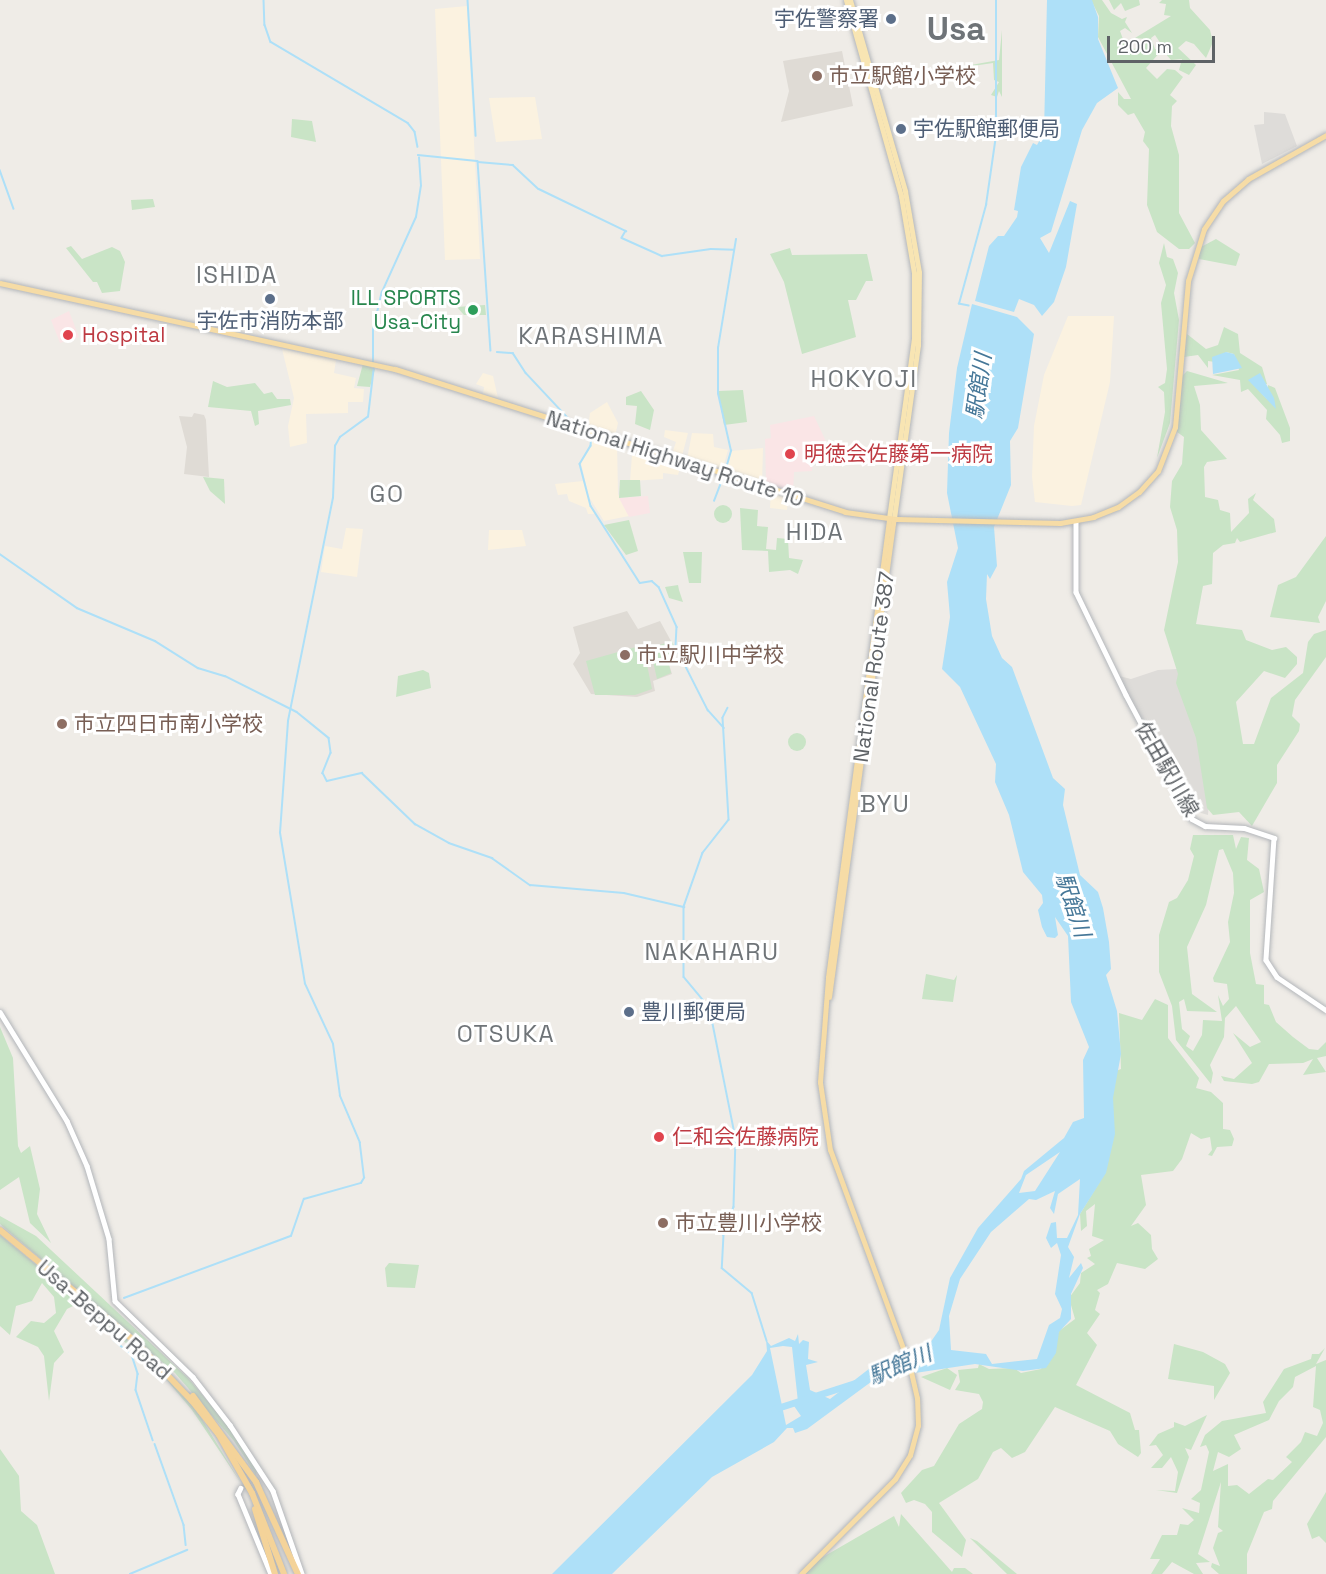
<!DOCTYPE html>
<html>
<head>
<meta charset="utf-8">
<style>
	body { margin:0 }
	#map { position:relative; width:1326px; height:1574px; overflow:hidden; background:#efece7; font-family:"Space Grotesk","Noto Sans JP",sans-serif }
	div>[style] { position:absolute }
	.commercial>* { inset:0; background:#fbf2e0 }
	.industrial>* { inset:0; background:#dedcd9 }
	.education>* { inset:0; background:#dfdbd5 }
	.medical>* { inset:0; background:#fae5e6 }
	.green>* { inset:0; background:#c9e4c6 }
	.round { border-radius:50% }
	.water>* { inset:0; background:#aee0f8 }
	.stream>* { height:1.5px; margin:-0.75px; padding:0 0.75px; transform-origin:0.75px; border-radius:0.75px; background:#aee0f8 }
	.river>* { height:7px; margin:-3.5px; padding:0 3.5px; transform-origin:3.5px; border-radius:3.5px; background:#aee0f8 }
	.secondary-tunnel>* { height:4.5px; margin-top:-2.25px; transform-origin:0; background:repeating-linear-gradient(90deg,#cbcac7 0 4.5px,transparent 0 6.5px) }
	.roads { filter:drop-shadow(0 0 2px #b3b6ba) drop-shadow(0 0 2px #b3b6ba) }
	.secondary>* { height:4.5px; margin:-2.25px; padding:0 2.25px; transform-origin:2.25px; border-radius:2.25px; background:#fff }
	.primary>* { height:5px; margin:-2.5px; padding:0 2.5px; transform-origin:2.5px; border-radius:2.5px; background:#f8e5b3 }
	.trunk>* { height:5px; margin:-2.5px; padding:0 2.5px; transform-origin:2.5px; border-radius:2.5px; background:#f6dca6 }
	.motorway>* { height:6px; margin:-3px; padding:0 3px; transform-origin:3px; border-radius:3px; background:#f4d399 }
	.dots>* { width:16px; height:16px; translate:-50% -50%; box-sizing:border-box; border:3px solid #fff; border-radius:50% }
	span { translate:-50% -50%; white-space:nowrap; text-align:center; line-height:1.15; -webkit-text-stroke:6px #fff; paint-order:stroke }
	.service-label { font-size:21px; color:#4e5e75 }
	.right { translate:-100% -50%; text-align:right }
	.left { translate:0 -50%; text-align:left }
	.education-label { font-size:21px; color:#785e54 }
	.leisure-label { font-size:21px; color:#27864d }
	.health-label { font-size:21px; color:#be3a42 }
	.street-label { font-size:21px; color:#5e6266 }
	.water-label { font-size:22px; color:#457798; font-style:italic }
	.quarter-label { font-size:24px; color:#6f7478; letter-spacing:1.5px }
	.town-label { font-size:33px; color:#6f7478; font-weight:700 }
	.scale { position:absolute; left:1107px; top:36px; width:108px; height:27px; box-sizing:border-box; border:3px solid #5e6266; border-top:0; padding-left:8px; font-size:18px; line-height:21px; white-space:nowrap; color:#5e6266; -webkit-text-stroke:4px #fff; paint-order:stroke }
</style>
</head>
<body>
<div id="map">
	<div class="commercial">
		<div style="clip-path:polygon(467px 6px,480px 259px,445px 260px,435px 9px)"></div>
		<div style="clip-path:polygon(535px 97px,542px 139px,496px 142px,489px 98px)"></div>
		<div style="clip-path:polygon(1068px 316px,1114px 316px,1110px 382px,1081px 505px,1072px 506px,1035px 502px,1032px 477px,1034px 426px,1044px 375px)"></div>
		<div style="clip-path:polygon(282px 349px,336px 360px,334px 373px,356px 378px,354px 388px,364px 389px,363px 402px,348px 402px,348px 413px,306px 414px,307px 443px,290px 447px,288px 426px,294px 398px)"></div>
		<div style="clip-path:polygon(483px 373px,493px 376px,498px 398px,483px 394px,484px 387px,476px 384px)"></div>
		<div style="clip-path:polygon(607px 402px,618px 423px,615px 436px,590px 428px,589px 421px,590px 413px)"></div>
		<div style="clip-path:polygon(665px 430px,688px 433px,682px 456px,672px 454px,676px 442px,664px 437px)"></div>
		<div style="clip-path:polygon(692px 433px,713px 434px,714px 447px,728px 450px,722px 471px,687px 459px)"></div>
		<div style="clip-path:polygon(592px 436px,617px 443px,618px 494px,629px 516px,604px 521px,589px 497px,595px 514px,588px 514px,586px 508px,569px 501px,567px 494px,558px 495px,555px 484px,583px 481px,588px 493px,581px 463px,592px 445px)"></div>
		<div style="clip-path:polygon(763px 448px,762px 483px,725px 472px,731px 451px)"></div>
		<div style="clip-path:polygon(645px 452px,681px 464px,678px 475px,663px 473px,663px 479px,630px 481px,632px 455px,645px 456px)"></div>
		<div style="clip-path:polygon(771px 493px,788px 498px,787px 510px,770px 508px)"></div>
		<div style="clip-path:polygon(346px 528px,363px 529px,357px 577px,321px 572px,325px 546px,342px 549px)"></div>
		<div style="clip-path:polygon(489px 530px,522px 530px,526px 546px,488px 550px)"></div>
	</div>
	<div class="industrial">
		<div style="clip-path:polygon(1264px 112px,1285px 114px,1297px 146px,1262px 164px,1254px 125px,1264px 124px)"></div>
		<div style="clip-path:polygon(1177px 669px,1202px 753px,1210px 788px,1208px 815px,1187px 809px,1119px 676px,1131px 679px,1158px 670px)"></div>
	</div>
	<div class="education">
		<div style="clip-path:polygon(842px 51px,853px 106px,781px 122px,789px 91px,783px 61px)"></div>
		<div style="clip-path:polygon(194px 413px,204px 415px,206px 420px,209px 477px,184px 474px,187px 447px,179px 416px,192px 417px)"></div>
		<div style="clip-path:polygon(627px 611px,638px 629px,660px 621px,677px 652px,667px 658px,672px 674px,653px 681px,655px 691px,637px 697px,591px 694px,573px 664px,580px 653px,573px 627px)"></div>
	</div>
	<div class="medical">
		<div style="clip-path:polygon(69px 311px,79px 337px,60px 343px,51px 320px)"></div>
		<div style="clip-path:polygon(814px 416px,831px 452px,814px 454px,812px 471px,794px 472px,793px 493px,766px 483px,765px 439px,771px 438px,770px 425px)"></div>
		<div style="clip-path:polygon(648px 496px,650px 513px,629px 517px,619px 498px)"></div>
	</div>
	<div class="green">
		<div style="clip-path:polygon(1091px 0,1102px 0,1111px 13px,1122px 19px,1127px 17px,1125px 22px,1132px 33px,1125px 28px,1120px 31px,1127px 50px,1145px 47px,1146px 39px,1135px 38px,1171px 16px,1164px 15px,1166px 4px,1159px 3px,1162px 0,1189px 0,1190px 8px,1210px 30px,1213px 42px,1206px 58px,1194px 44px,1186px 41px,1178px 48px,1196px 65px,1189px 75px,1179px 70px,1182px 59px,1171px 60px,1165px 53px,1168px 42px,1161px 44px,1155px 35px,1151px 38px,1155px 49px,1161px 51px,1146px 68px,1157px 79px,1167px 69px,1175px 70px,1183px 77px,1170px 95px,1177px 101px,1172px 106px,1171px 126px,1179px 155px,1179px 213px,1195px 243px,1189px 249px,1179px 249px,1157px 232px,1147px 205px,1149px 149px,1143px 141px,1145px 132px,1134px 113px,1128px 115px,1118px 105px,1118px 92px,1124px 99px,1131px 99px,1098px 37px,1099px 16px)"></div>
		<div style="clip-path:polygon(1109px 0,1139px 0,1140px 5px,1125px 11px,1121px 3px,1114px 10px)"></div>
		<div style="clip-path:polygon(1002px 30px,1002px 97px,999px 91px,997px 97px,991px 95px,999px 82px,994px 80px,993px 63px,931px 72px,999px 60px)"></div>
		<div style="clip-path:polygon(292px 119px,312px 121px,316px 142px,291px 137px)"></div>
		<div style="clip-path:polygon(153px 199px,155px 207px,132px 210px,131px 200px)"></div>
		<div style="clip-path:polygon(1216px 239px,1240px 254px,1236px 266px,1199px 259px,1199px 248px)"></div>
		<div style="clip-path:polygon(1164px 243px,1167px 257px,1173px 259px,1178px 273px,1174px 293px,1179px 320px,1170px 423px,1157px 458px,1165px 412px,1164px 392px,1158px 387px,1165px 383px,1167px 369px,1161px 303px,1166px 285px,1159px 263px)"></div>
		<div style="clip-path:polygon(71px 246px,82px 259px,112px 247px,120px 251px,125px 262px,120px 291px,102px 293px,97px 282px,93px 282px,66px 248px)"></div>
		<div style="clip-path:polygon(790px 248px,792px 255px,867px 254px,873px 281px,866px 281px,856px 300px,848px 300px,856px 337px,802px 354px,784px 282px,770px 254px)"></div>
		<div style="clip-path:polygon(485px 305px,486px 315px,464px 315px,457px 307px)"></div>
		<div style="clip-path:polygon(1224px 327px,1238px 334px,1240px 353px,1262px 367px,1267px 384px,1256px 386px,1263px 395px,1267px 399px,1268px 385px,1275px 388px,1290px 428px,1290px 441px,1282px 443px,1280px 435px,1266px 419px,1267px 410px,1248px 389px,1241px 392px,1240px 380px,1212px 375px,1239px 370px,1234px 354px,1226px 352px,1215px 362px,1208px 361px,1208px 368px,1198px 355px,1184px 357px,1187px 334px,1206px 349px,1218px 345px)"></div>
		<div style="clip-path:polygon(363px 364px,375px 369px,370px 387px,357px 386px)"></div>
		<div style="clip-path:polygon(1187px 371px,1228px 383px,1194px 386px,1200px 405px,1201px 430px,1227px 459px,1207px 462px,1204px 467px,1205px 497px,1218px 500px,1220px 510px,1230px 513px,1231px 532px,1249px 513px,1248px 499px,1256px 493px,1253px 500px,1274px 519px,1276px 532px,1240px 542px,1237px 538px,1235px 543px,1223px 545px,1213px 553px,1212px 584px,1203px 586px,1196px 624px,1242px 630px,1246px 640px,1272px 650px,1286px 647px,1297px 657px,1297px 664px,1285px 678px,1264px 671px,1236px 702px,1243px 744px,1254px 744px,1271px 698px,1303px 673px,1308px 642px,1314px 634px,1326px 630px,1326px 657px,1295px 700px,1292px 716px,1300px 724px,1299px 731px,1277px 765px,1277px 783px,1252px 826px,1239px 812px,1213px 815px,1207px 808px,1196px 738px,1176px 683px,1178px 674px,1164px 630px,1178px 562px,1177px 530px,1170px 507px,1172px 481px,1182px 464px,1184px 437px,1177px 432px,1181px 377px)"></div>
		<div style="clip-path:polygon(213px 381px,227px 387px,255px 383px,264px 394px,272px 392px,277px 399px,290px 399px,291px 405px,258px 411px,259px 424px,255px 426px,251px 411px,208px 407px)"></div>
		<div style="clip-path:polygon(743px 390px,747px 422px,724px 425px,718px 391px)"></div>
		<div style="clip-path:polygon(641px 391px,654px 410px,650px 430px,635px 424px,637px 406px,626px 405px,626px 397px)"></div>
		<div style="clip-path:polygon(203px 477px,224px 479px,225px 504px,210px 491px)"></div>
		<div style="clip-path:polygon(620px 480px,640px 480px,641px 496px,619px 498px)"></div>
		<div class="round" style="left:714px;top:505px;width:18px;height:18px"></div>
		<div style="clip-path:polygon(740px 508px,758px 510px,757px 526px,768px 527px,766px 549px,776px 550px,777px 538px,788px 539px,789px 558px,803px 560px,798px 574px,790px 570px,769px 572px,768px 551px,742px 550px)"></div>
		<div style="clip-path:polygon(629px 520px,638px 551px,626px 555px,604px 525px)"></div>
		<div style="clip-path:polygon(1326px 536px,1326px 601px,1318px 617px,1320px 623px,1270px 617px,1278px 585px,1296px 577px)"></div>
		<div style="clip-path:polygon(683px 552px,702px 552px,701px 583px,689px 583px)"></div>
		<div style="clip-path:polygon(678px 585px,679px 590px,683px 602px,669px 598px,665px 587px)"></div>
		<div style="clip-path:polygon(672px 641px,676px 651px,667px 657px,671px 673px,657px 679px,650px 648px)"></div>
		<div style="clip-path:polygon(643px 645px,652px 689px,635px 695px,595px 695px,586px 661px)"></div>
		<div style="clip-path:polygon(423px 670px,429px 673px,431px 688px,396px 697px,398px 676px)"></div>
		<div class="round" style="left:788px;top:733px;width:18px;height:18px"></div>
		<div style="clip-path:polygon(evenodd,1193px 835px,1233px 835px,1236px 849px,1241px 837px,1249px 838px,1247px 860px,1259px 869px,1264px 892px,1250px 900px,1250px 953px,1256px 984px,1264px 985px,1264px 1004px,1269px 1005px,1276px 1022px,1293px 1037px,1309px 1049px,1318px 1050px,1326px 1042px,1326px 1056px,1317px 1058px,1326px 1072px,1303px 1075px,1313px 1059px,1303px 1063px,1269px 1064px,1259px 1082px,1252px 1084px,1224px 1081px,1221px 1076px,1234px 1079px,1252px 1063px,1233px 1033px,1250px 1047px,1261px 1042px,1236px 1006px,1225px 1018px,1224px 1037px,1210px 1065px,1213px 1073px,1211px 1084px,1176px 1040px,1172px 1006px,1159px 972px,1159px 935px,1169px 902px,1177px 898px,1188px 880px,1194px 856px,1190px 849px,1193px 835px,1223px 849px,1233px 873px,1234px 893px,1228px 922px,1230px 942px,1213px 978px,1214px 982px,1227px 984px,1229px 999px,1223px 1006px,1218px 995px,1222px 1021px,1203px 1020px,1202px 1035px,1193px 1051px,1186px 1046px,1190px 1036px,1182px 1029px,1179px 1002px,1184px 999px,1187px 1011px,1217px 1012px,1192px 994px,1187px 947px,1206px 905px,1219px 850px,1223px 849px)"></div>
		<div style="clip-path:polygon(926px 974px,954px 980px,957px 975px,953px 1002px,922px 999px)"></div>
		<div style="clip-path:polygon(1155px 999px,1168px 1005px,1168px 1038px,1199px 1078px,1196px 1088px,1211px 1092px,1223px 1103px,1223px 1129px,1230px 1130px,1234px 1139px,1232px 1146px,1217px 1147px,1212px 1156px,1208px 1155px,1212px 1150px,1210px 1137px,1201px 1139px,1191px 1133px,1182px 1159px,1173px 1171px,1141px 1175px,1146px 1205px,1131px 1226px,1138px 1223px,1151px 1235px,1152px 1249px,1158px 1259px,1145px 1269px,1117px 1263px,1108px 1284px,1097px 1290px,1100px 1293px,1095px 1310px,1100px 1314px,1087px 1333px,1097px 1345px,1076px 1385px,1130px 1413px,1135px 1430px,1139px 1430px,1141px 1453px,1138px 1457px,1118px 1444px,1110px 1431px,1055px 1407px,1025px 1452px,1012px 1458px,1001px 1448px,993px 1452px,978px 1479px,939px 1503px,966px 1540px,962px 1557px,932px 1532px,932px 1512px,925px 1504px,914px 1500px,906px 1503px,901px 1493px,922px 1470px,934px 1466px,959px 1424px,982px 1409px,983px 1402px,979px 1394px,955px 1390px,960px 1382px,958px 1370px,978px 1368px,979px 1364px,989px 1369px,1014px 1368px,1021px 1373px,1041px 1369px,1059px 1331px,1075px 1319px,1069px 1298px,1080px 1283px,1081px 1273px,1095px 1264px,1087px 1258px,1091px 1256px,1089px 1249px,1104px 1240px,1092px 1236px,1095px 1204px,1086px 1211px,1087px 1226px,1081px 1231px,1080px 1214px,1102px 1178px,1116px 1071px,1121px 1069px,1119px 1013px,1142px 1020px)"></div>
		<div style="clip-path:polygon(0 1027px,13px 1058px,18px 1146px,21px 1153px,30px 1146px,40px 1189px,37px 1214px,51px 1243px,30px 1223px,19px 1177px,0 1190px)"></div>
		<div style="clip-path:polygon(0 1216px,36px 1236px,188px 1378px,226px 1423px,257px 1469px,256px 1475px,234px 1441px,175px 1373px,0 1224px)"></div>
		<div style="clip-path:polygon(0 1235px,113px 1328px,113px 1332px,108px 1331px,81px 1309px,73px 1306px,67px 1309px,54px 1331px,64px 1352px,54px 1363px,49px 1401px,44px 1356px,38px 1347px,16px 1337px,31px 1321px,44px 1323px,56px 1313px,54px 1297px,42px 1283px,32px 1301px,16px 1306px,10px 1335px,0 1326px)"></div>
		<div style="clip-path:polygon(389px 1263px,419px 1265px,415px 1288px,387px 1287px,385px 1268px)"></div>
		<div style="clip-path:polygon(121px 1334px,142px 1352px,197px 1411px,241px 1483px,192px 1410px,160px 1372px,120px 1338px)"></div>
		<div style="clip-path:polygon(1174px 1344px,1203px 1352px,1225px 1364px,1230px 1373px,1214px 1400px,1214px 1386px,1168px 1379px)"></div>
		<div style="clip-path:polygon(evenodd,1325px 1348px,1316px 1364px,1326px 1360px,1326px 1437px,1273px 1501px,1272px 1509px,1264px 1512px,1247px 1554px,1247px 1574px,1219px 1574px,1211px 1567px,1212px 1563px,1220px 1566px,1213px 1548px,1218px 1533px,1223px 1531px,1218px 1527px,1221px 1482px,1198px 1554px,1210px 1562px,1196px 1563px,1203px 1574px,1194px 1574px,1172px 1562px,1162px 1574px,1151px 1574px,1160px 1559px,1150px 1559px,1162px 1535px,1177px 1535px,1180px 1524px,1188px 1525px,1194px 1520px,1182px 1508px,1199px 1513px,1200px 1503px,1191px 1499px,1201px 1490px,1209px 1452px,1206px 1445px,1200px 1447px,1205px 1435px,1222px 1421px,1266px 1413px,1263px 1402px,1284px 1369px,1311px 1359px,1312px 1354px,1319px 1354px,1325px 1348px,1316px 1366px,1313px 1407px,1320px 1410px,1323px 1423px,1317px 1436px,1305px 1432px,1301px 1442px,1286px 1457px,1292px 1462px,1273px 1480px,1268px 1479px,1249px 1494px,1237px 1485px,1228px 1486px,1228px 1464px,1213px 1471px,1218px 1452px,1229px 1457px,1241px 1449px,1234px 1435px,1269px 1420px,1279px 1401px,1293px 1387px,1295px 1377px,1316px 1366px)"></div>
		<div style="clip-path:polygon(947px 1368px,957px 1375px,950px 1390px,921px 1377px)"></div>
		<div style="clip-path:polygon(1207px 1415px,1191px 1450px,1185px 1448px,1189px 1457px,1177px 1493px,1156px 1490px,1175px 1491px,1178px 1472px,1171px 1457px,1162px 1468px,1151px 1468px,1163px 1455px,1156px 1445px,1149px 1446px,1158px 1434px,1174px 1427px,1174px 1422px,1185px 1426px)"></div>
		<div style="clip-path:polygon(0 1449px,19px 1476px,21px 1511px,37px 1525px,55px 1574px,0 1574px)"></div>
		<div style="clip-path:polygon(1326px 1492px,1326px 1543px,1319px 1536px,1312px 1539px,1307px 1524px)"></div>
		<div style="clip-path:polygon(901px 1514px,952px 1572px,954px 1568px,965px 1568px,973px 1574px,802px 1574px,816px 1561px,894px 1516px,899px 1527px)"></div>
		<div style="clip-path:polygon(970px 1538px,977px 1541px,1017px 1574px,1007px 1574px)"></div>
	</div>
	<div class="water">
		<div style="clip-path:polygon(1047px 0,1092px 0,1098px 17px,1098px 39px,1118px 88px,1097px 103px,1082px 130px,1051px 232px,1040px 238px,1049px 253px,1070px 201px,1077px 204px,1066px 267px,1054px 302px,1042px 316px,1034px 305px,1019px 299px,1014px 312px,975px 301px,989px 246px,998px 236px,1004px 236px,1017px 217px,1018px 211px,1014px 210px,1021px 167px,1033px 143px,1037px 145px,1044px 132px)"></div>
		<div style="clip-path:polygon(evenodd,972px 304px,1017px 317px,1034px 334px,1018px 428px,1010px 441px,1011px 485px,994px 527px,997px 566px,990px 579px,987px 574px,986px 599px,992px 636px,1002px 658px,1012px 667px,1053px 778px,1065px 789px,1063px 805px,1080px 875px,1098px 892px,1103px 908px,1109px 942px,1111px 969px,1106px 975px,1117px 1011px,1121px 1054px,1113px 1098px,1115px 1134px,1106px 1173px,1080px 1214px,1068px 1247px,1074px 1257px,1069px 1278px,1081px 1263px,1083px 1268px,1071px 1294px,1071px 1319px,1059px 1332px,1056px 1353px,1046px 1368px,1023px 1371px,975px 1364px,875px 1379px,807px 1429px,795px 1433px,793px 1428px,787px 1428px,774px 1442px,712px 1477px,612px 1574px,552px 1574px,752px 1375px,767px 1351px,766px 1340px,771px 1346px,789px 1338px,795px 1341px,798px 1334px,799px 1344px,803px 1340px,809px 1342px,808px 1359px,818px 1362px,806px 1365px,810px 1390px,830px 1399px,874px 1365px,930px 1343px,939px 1330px,950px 1278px,978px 1228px,1021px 1179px,1024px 1171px,1064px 1138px,1073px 1122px,1084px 1118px,1083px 1060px,1089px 1047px,1071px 1002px,1068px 936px,1055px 917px,1058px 935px,1055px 938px,1047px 937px,1042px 927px,1038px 910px,1043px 903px,1042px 895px,1023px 872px,1009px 815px,995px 782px,996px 764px,960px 687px,942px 669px,950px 617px,947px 582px,958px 548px,947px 493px,949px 433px,957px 368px,972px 304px,1060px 1152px,1035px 1191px,1019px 1193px,1026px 1175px,1060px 1152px,972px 304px,1080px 1179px,1078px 1215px,1067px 1238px,1057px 1238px,1056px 1222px,1051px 1223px,1046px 1238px,1051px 1248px,1057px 1243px,1061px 1255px,1055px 1294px,1062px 1309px,1060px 1318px,1049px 1325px,1037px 1359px,992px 1364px,986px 1354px,951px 1350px,949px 1316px,960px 1279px,991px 1232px,1029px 1199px,1036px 1200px,1055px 1191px,1050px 1208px,1054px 1214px,1058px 1194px,1080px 1179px,972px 304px,783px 1346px,792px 1347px,798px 1402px,794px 1406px,801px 1416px,786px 1425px,770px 1348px,783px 1346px)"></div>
		<div style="clip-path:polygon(1226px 352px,1234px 354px,1242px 368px,1213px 374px,1212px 357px)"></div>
		<div style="clip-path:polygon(1260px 373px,1274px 398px,1276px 409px,1248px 380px)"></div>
	</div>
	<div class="stream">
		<div style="left:264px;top:0;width:25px;rotate:88deg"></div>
		<div style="left:265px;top:25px;width:18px;rotate:71deg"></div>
		<div style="left:271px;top:42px;width:159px;rotate:30.6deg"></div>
		<div style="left:408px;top:123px;width:11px;rotate:52deg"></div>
		<div style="left:415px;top:132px;width:15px;rotate:79deg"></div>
		<div style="left:468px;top:0;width:136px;rotate:86.6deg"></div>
		<div style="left:418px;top:155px;width:59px;rotate:5.8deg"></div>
		<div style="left:478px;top:161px;width:190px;rotate:86.1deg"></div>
		<div style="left:478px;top:162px;width:35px;rotate:5deg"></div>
		<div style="left:513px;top:165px;width:35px;rotate:43deg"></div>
		<div style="left:539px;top:189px;width:97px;rotate:25.8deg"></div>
		<div style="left:626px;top:231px;width:8px;rotate:120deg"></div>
		<div style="left:622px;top:238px;width:44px;rotate:24.2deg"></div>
		<div style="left:662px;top:256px;width:49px;rotate:-8.1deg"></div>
		<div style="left:711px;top:249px;width:23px;rotate:2deg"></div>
		<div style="left:0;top:170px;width:41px;rotate:70.3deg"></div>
		<div style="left:969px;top:306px;width:10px;rotate:-169deg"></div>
		<div style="left:959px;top:304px;width:103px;rotate:-74.7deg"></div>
		<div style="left:986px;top:205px;width:70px;rotate:-81.8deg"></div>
		<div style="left:996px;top:136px;width:136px;rotate:-90deg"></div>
		<div style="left:497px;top:352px;width:16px;rotate:4deg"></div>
		<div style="left:513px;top:353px;width:24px;rotate:57deg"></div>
		<div style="left:526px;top:373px;width:69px;rotate:46.8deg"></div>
		<div style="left:373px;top:362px;width:32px;rotate:-90deg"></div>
		<div style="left:373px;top:330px;width:39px;rotate:-77deg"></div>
		<div style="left:382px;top:292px;width:82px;rotate:-65.6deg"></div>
		<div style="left:416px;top:217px;width:31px;rotate:-81deg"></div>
		<div style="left:421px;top:186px;width:28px;rotate:-94deg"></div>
		<div style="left:587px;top:432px;width:6px;rotate:39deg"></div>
		<div style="left:592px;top:436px;width:10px;rotate:96deg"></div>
		<div style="left:591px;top:446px;width:21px;rotate:121deg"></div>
		<div style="left:580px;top:464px;width:43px;rotate:75.3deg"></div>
		<div style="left:591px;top:506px;width:91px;rotate:57.5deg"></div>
		<div style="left:640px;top:583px;width:12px;rotate:-9deg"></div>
		<div style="left:652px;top:581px;width:9px;rotate:41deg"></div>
		<div style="left:659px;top:587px;width:44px;rotate:65.8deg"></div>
		<div style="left:677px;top:627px;width:20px;rotate:93deg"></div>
		<div style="left:676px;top:647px;width:71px;rotate:63.1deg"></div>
		<div style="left:708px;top:710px;width:24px;rotate:48deg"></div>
		<div style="left:725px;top:472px;width:22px;rotate:-74deg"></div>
		<div style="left:731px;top:451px;width:58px;rotate:-102.8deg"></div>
		<div style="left:718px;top:394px;width:46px;rotate:-90deg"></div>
		<div style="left:718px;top:348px;width:110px;rotate:-80.6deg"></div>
		<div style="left:714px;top:501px;width:26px;rotate:-69deg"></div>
		<div style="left:0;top:554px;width:94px;rotate:35deg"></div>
		<div style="left:77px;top:608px;width:85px;rotate:22.9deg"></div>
		<div style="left:155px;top:641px;width:51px;rotate:32.1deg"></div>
		<div style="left:198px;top:668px;width:28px;rotate:17deg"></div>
		<div style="left:225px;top:676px;width:80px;rotate:26.6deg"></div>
		<div style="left:297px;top:712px;width:41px;rotate:39.1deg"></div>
		<div style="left:329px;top:738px;width:15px;rotate:82deg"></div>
		<div style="left:331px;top:753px;width:22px;rotate:112deg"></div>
		<div style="left:323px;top:773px;width:9px;rotate:63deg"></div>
		<div style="left:327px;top:781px;width:36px;rotate:-13deg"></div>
		<div style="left:362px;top:773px;width:74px;rotate:43.9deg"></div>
		<div style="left:415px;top:824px;width:39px;rotate:29deg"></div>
		<div style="left:449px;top:843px;width:46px;rotate:19.2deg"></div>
		<div style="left:492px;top:858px;width:47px;rotate:35.4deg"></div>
		<div style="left:530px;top:885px;width:94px;rotate:4.9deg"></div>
		<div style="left:624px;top:893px;width:62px;rotate:13.1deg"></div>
		<div style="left:728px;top:708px;width:11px;rotate:117deg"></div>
		<div style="left:723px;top:718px;width:102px;rotate:86.6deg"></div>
		<div style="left:729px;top:820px;width:42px;rotate:128.2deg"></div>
		<div style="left:703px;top:853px;width:57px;rotate:109.4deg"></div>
		<div style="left:684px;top:907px;width:70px;rotate:90deg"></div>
		<div style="left:684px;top:977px;width:30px;rotate:50deg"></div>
		<div style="left:703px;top:1000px;width:21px;rotate:65deg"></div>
		<div style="left:712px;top:1019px;width:122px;rotate:78.7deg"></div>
		<div style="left:736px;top:1139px;width:68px;rotate:91.7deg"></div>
		<div style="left:734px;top:1207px;width:30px;rotate:110deg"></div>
		<div style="left:724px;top:1235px;width:33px;rotate:93deg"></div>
		<div style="left:722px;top:1268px;width:39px;rotate:40deg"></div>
		<div style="left:752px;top:1293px;width:50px;rotate:72.6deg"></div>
		<div style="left:124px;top:1298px;width:178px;rotate:-20.4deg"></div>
		<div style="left:291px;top:1236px;width:39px;rotate:-71deg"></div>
		<div style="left:304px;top:1199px;width:59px;rotate:-15.7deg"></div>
		<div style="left:361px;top:1183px;width:6px;rotate:-59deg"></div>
		<div style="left:364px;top:1178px;width:35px;rotate:-97deg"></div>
		<div style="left:360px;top:1143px;width:51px;rotate:-113.1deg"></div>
		<div style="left:340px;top:1096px;width:52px;rotate:-97.7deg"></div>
		<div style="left:333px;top:1044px;width:66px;rotate:-115deg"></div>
		<div style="left:305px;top:984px;width:153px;rotate:-99.4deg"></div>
		<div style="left:280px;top:833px;width:112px;rotate:-85.9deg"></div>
		<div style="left:288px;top:721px;width:227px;rotate:-78.6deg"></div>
		<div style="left:333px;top:498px;width:52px;rotate:-87.8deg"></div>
		<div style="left:335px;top:446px;width:10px;rotate:-61deg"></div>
		<div style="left:340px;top:437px;width:34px;rotate:-36deg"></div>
		<div style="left:368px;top:417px;width:51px;rotate:-83.3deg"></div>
		<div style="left:98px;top:1325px;width:14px;rotate:36deg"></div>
		<div style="left:114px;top:1340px;width:23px;rotate:40deg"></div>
		<div style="left:132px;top:1355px;width:20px;rotate:72deg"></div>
		<div style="left:138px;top:1374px;width:16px;rotate:97deg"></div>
		<div style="left:136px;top:1390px;width:53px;rotate:71.2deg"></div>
		<div style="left:155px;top:1444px;width:86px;rotate:70.3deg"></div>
		<div style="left:184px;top:1525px;width:20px;rotate:84deg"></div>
		<div style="left:130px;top:1574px;width:62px;rotate:-22.8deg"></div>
	</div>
	<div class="river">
		<div style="left:774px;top:1409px;width:85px;rotate:-17.8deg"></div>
	</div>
	<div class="secondary-tunnel">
		<div style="left:241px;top:1488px;width:20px;rotate:-27deg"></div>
	</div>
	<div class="roads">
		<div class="secondary">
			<div style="left:1076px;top:521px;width:71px;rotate:90deg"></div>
			<div style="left:1076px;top:592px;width:114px;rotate:64.1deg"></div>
			<div style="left:1126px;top:695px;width:140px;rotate:62deg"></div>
			<div style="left:1192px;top:819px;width:15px;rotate:28deg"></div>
			<div style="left:1205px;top:826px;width:39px;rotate:3deg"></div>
			<div style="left:1244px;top:828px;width:32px;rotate:18deg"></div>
			<div style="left:1274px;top:838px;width:122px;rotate:93.8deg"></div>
			<div style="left:1266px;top:960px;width:20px;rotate:57deg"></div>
			<div style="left:1277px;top:977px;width:59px;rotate:34deg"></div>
			<div style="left:0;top:1012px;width:128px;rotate:58.4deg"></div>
			<div style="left:67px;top:1121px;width:49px;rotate:66deg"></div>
			<div style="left:87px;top:1166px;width:76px;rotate:73.2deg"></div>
			<div style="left:109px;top:1239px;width:62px;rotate:84.5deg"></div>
			<div style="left:115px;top:1301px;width:109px;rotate:44.3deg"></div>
			<div style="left:193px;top:1377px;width:61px;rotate:52.4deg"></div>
			<div style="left:230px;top:1425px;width:79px;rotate:56.9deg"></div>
			<div style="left:273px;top:1491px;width:88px;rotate:70.7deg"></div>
			<div style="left:241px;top:1488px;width:7px;rotate:117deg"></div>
			<div style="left:238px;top:1494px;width:87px;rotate:67.6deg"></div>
		</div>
		<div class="primary">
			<div style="left:846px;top:0;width:204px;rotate:74.3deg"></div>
			<div style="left:901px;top:196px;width:78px;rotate:80.4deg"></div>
			<div style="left:914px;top:273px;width:65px;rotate:90deg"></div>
			<div style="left:914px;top:338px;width:183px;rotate:97.9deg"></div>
			<div style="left:850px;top:0;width:199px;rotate:73.9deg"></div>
			<div style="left:905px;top:191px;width:82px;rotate:80.2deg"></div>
			<div style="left:919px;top:272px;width:73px;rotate:90.8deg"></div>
			<div style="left:918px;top:345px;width:176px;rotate:97.9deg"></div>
		</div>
		<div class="trunk">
			<div style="left:0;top:283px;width:404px;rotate:12.3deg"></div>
			<div style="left:395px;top:369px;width:472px;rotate:17.6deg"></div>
			<div style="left:845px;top:512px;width:51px;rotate:7.8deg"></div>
			<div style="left:896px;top:519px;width:164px;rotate:1.4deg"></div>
			<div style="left:1060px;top:523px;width:34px;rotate:-10deg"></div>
			<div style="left:1093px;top:517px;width:27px;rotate:-22deg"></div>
			<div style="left:1118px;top:507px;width:26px;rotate:-36deg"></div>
			<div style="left:1139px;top:492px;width:28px;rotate:-48deg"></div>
			<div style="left:1158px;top:471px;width:47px;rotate:-68.9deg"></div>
			<div style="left:1175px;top:427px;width:147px;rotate:-84.9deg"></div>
			<div style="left:1188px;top:281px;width:54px;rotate:-72.9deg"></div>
			<div style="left:1204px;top:229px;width:34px;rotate:-56deg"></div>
			<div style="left:1223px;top:201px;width:33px;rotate:-41deg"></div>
			<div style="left:1248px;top:179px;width:90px;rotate:-29.4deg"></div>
			<div style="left:829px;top:997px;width:482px;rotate:-82.3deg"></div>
			<div style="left:801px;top:1574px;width:134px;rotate:-45.3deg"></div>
			<div style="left:895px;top:1479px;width:28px;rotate:-58deg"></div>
			<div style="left:910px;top:1455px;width:31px;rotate:-75deg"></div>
			<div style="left:918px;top:1425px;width:27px;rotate:-92deg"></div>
			<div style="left:917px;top:1398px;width:32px;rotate:-103deg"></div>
			<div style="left:910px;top:1367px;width:231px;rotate:-110.2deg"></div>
			<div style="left:830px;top:1150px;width:69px;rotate:-98.4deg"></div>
			<div style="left:820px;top:1082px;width:105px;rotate:-85.6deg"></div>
			<div style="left:828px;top:977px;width:462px;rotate:-82.4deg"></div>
		</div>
		<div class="motorway">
			<div style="left:0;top:1230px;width:176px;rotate:39.5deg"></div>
			<div style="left:136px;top:1342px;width:81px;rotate:46.5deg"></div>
			<div style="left:192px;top:1401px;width:43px;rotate:51.5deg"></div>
			<div style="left:219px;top:1435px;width:67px;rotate:60.4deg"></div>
			<div style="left:252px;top:1493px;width:87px;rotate:68.4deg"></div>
			<div style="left:193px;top:1396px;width:107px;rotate:53.8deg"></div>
			<div style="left:256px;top:1482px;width:101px;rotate:65.5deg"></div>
			<div style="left:255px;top:1509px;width:68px;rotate:72.9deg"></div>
		</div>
	</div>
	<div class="dots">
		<div style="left:891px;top:19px;background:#5c6f8a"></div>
		<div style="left:817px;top:76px;background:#8d6e63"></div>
		<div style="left:901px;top:129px;background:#5c6f8a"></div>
		<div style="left:270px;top:299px;background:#5c6f8a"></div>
		<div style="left:473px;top:310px;background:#2e9e5b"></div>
		<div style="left:68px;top:335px;background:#e0444e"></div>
		<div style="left:790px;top:454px;background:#e0444e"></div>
		<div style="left:625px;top:655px;background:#8d6e63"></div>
		<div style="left:62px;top:724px;background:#8d6e63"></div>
		<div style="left:629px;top:1012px;background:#5c6f8a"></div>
		<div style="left:659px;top:1137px;background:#e0444e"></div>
		<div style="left:663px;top:1223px;background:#8d6e63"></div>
	</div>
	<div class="service-label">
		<span class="right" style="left:879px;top:19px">宇佐警察署</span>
		<span class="left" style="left:913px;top:129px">宇佐駅館郵便局</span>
		<span style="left:270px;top:321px">宇佐市消防本部</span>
		<span class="left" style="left:641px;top:1012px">豊川郵便局</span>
	</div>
	<div class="education-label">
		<span class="left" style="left:829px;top:76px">市立駅館小学校</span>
		<span class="left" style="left:637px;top:655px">市立駅川中学校</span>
		<span class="left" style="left:74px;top:724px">市立四日市南小学校</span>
		<span class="left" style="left:675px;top:1223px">市立豊川小学校</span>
	</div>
	<div class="leisure-label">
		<span class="right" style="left:461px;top:310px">ILL SPORTS<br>Usa-City</span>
	</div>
	<div class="health-label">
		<span class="left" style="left:82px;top:335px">Hospital</span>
		<span class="left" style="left:804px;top:454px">明徳会佐藤第一病院</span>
		<span class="left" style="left:672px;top:1137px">仁和会佐藤病院</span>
	</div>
	<div class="street-label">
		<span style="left:675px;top:459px;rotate:18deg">National Highway Route 10</span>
		<span style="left:874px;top:667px;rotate:-82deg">National Route 387</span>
		<span style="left:1167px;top:769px;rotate:60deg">佐田駅川線</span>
		<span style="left:104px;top:1320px;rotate:41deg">Usa-Beppu Road</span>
	</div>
	<div class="water-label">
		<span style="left:979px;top:386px;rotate:-82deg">駅館川</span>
		<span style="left:1073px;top:905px;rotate:72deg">駅館川</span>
		<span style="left:900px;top:1365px;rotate:-23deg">駅館川</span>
	</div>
	<div class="quarter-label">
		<span style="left:237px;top:275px">ISHIDA</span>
		<span style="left:591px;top:336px">KARASHIMA</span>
		<span style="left:864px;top:379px">HOKYOJI</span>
		<span style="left:387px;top:494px">GO</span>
		<span style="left:815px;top:532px">HIDA</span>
		<span style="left:885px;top:804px">BYU</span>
		<span style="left:712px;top:952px">NAKAHARU</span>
		<span style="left:506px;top:1034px">OTSUKA</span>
	</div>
	<div class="town-label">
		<span style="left:956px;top:30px">Usa</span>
	</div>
	<div class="scale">200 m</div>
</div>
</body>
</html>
